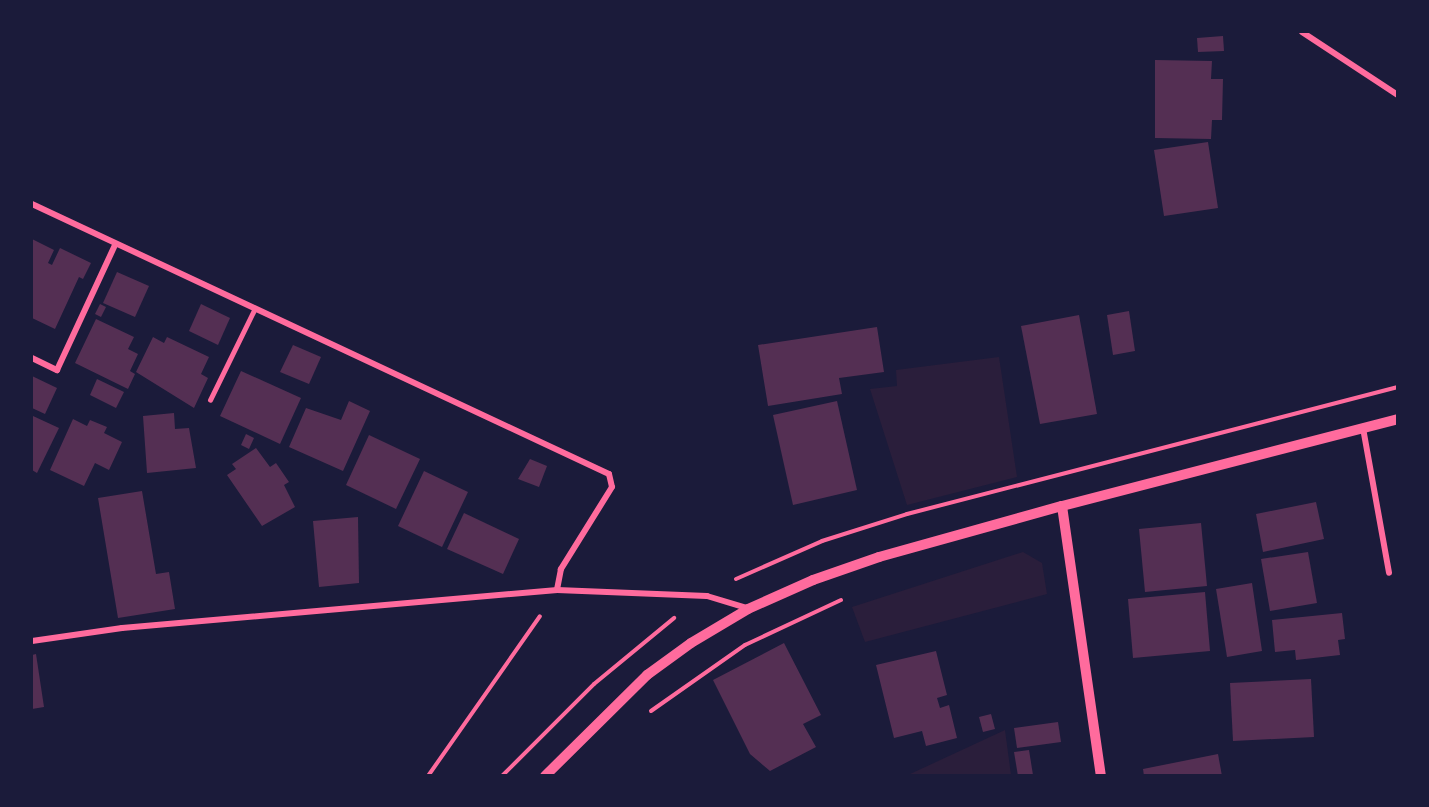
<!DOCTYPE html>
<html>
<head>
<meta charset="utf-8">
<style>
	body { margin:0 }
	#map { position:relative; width:1429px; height:807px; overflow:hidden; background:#1b1b3a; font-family:"Roboto Condensed",sans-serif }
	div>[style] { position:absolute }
	.green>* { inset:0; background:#2a1e3b }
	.building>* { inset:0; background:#542f53 }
	.path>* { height:4px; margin:-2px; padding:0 2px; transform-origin:2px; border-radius:2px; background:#ff6b9d }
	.service>* { height:4.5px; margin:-2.25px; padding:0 2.25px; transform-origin:2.25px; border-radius:2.25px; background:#ff6b9d }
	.minor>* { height:6px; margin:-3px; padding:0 3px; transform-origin:3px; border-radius:3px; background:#ff6b9d }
	.tertiary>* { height:10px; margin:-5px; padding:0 5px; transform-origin:5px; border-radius:5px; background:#ff6b9d }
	span { translate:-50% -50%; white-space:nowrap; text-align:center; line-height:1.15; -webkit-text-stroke:6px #1b1b3a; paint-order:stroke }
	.frame { position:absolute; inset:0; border:33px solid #1b1b3a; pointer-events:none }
</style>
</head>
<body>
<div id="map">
	<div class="green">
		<div style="clip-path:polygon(999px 357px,1017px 477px,907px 505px,870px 389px,897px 386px,896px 370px)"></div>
		<div style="clip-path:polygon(1023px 552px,1042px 563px,1047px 594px,865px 642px,852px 607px)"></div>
		<div style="clip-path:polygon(1005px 730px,1011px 775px,908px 775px)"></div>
	</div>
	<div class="building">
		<div style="clip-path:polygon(1223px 36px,1224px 51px,1198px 52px,1197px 38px)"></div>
		<div style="clip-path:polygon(1155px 60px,1212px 61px,1211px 79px,1223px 79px,1222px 120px,1212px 120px,1211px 139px,1155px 138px)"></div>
		<div style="clip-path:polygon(1208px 142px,1218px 208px,1164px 216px,1154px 150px)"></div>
		<div style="clip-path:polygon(32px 239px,54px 250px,48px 263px,52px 265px,60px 248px,91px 263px,83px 279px,79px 277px,55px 329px,32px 318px)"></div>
		<div style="clip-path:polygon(117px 272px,149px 286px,135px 317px,103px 303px)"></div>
		<div style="clip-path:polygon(100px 304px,106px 307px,101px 317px,95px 314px)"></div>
		<div style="clip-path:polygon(201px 304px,230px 318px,218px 345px,189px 331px)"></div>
		<div style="clip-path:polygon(1129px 311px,1135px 351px,1113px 355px,1107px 315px)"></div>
		<div style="clip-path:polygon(1079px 315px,1097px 414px,1040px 424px,1021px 326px)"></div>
		<div style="clip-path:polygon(96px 319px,134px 337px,128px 349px,138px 354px,130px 371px,135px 374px,128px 389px,75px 363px)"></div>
		<div style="clip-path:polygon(877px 327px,884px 372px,839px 378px,842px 394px,768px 406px,758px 345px)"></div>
		<div style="clip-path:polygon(153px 337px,164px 343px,167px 337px,209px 357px,201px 374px,208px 378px,194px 408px,136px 372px)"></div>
		<div style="clip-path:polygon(293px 345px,321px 357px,309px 384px,280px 372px)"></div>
		<div style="clip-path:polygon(241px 371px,301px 398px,280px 444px,220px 416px)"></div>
		<div style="clip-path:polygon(32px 376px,57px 388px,45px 414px,32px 408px)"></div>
		<div style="clip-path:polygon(97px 379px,124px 392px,116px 408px,90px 395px)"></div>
		<div style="clip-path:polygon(349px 401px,370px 411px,343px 471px,289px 447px,306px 408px,341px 420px)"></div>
		<div style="clip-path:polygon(837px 401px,857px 490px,793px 505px,773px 415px)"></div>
		<div style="clip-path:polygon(174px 413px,175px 429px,189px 428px,196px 468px,147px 473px,143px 416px)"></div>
		<div style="clip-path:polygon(33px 416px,59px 428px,37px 473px,32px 470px)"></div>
		<div style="clip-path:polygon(73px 419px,87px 426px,90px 420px,107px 427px,104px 433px,122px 442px,109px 470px,95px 463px,84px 486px,50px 470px)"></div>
		<div style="clip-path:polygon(246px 434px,254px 438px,249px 449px,241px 445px)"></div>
		<div style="clip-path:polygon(369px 435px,420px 459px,396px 509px,346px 485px)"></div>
		<div style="clip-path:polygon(256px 448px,270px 467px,276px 463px,289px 482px,284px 485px,295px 507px,262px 526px,227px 475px,236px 469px,232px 464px)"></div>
		<div style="clip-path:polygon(530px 459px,547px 466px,539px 487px,518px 479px)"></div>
		<div style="clip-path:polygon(424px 471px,468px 492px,442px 547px,398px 526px)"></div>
		<div style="clip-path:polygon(142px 491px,156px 574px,169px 572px,175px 609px,118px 618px,98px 498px)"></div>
		<div style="clip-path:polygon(1316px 502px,1324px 539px,1263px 552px,1256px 514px)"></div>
		<div style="clip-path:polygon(464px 513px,519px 539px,503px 574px,447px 549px)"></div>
		<div style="clip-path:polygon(358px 517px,359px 583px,319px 587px,313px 521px)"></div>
		<div style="clip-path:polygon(1201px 523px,1207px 586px,1145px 592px,1139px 529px)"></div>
		<div style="clip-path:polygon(1308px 552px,1317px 603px,1270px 611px,1261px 559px)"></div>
		<div style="clip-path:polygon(1252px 583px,1262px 651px,1227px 657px,1216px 589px)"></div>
		<div style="clip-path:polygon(1205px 592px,1210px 651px,1133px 658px,1128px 599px)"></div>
		<div style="clip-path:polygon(1342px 613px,1345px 639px,1338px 640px,1340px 655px,1296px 660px,1295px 650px,1275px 652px,1272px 620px)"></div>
		<div style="clip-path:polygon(784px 643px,821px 715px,803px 724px,816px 747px,770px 771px,750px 754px,713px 680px)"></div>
		<div style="clip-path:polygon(936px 651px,947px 695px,937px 698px,940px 708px,949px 705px,957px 738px,926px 746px,922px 731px,894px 738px,876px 665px)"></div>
		<div style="clip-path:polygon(36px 654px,44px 707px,32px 709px,32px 655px)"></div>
		<div style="clip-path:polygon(1311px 679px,1314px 737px,1233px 741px,1230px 683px)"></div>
		<div style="clip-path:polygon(991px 714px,995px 729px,983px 732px,979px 717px)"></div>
		<div style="clip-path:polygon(1058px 722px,1061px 742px,1017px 748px,1014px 728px)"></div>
		<div style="clip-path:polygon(1029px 750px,1033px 775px,1018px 776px,1014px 752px)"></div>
		<div style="clip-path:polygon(1218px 754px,1222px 776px,1144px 776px,1143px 769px)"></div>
	</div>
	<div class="path">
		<div style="left:736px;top:579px;width:94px;rotate:-23.8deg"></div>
		<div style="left:822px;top:541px;width:89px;rotate:-17.6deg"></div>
		<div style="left:907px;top:514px;width:507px;rotate:-14.5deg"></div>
		<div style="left:651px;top:711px;width:115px;rotate:-35.1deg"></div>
		<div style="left:745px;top:645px;width:106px;rotate:-25.1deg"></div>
		<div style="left:428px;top:776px;width:195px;rotate:-55deg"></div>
		<div style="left:502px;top:776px;width:130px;rotate:-45deg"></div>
		<div style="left:594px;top:684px;width:104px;rotate:-39.5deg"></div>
	</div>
	<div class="service">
		<div style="left:210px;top:400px;width:100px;rotate:-63.9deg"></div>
	</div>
	<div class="minor">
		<div style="left:1302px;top:32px;width:115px;rotate:33.3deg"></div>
		<div style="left:32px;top:204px;width:637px;rotate:25.08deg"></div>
		<div style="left:609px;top:474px;width:13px;rotate:77deg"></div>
		<div style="left:612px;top:487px;width:97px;rotate:121.9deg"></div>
		<div style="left:561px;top:569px;width:21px;rotate:101deg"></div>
		<div style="left:32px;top:358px;width:28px;rotate:26deg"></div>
		<div style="left:57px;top:370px;width:138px;rotate:-65.1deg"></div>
		<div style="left:1363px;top:428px;width:147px;rotate:79.8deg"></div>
		<div style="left:32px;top:641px;width:91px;rotate:-8.2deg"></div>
		<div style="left:122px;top:628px;width:437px;rotate:-5deg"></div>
		<div style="left:557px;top:590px;width:150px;rotate:2.3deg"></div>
		<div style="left:707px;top:596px;width:42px;rotate:16.7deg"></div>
	</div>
	<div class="tertiary">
		<div style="left:1062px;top:506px;width:273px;rotate:81.8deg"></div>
		<div style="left:545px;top:776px;width:144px;rotate:-44.7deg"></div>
		<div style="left:647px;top:675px;width:54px;rotate:-36deg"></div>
		<div style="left:691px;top:643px;width:66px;rotate:-30.8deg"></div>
		<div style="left:748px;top:609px;width:71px;rotate:-24deg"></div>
		<div style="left:813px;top:580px;width:70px;rotate:-19.2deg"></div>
		<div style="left:879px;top:557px;width:190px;rotate:-15.6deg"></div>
		<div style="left:1062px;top:506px;width:347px;rotate:-14.5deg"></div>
	</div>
	<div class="frame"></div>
</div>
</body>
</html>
